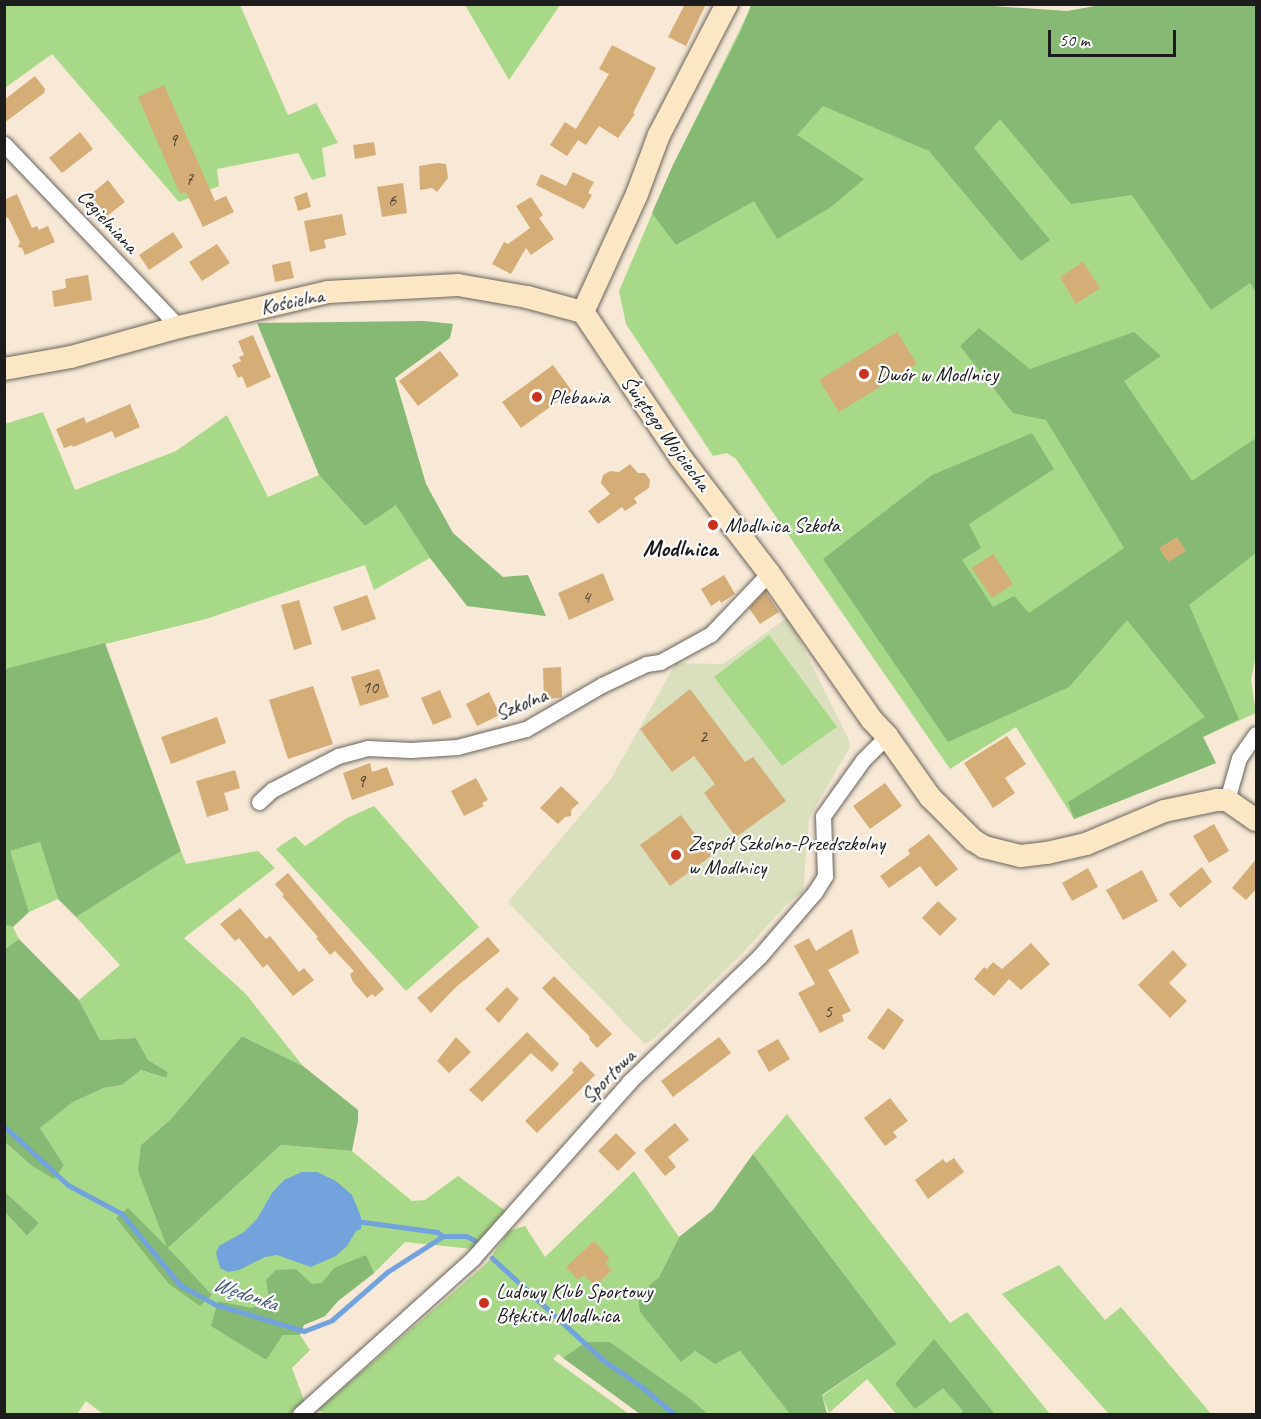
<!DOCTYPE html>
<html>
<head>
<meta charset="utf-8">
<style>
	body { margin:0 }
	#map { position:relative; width:1261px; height:1419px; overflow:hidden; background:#f7e9d6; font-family:Caveat,sans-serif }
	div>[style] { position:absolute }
	.built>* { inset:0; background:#dadfbd }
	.green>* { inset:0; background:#a8d988 }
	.forest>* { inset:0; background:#86b974 }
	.water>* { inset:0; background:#72a3dc }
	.stream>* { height:5px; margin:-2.5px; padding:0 2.5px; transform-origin:2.5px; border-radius:2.5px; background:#72a3dc }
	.building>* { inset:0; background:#d5ad77 }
	.roads { filter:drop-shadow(0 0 2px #69645d) drop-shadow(0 0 2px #69645d) }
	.street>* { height:15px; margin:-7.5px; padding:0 7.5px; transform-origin:7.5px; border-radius:7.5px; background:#fff }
	.secondary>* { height:22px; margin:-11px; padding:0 11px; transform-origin:11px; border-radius:11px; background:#fbe7c3 }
	.dots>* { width:16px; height:16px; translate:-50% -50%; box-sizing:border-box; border:3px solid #fff; border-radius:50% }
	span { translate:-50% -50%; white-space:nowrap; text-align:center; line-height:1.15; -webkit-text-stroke:4.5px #fff; paint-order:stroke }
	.number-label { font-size:18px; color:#4a4033 }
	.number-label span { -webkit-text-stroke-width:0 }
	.street-label { font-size:21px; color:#1c1c1c }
	.poi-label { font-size:21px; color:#1c1c1c }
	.left { translate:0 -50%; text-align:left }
	.water-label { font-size:22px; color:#435972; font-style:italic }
	.quarter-label { font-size:24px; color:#1c1c1c; font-weight:700 }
	.frame { position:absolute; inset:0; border:6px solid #1c1c1c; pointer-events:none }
	.scale { position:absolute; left:1048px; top:30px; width:128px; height:27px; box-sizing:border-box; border:3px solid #1c1c1c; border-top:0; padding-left:8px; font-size:18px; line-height:21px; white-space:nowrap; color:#1c1c1c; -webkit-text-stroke:4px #fff; paint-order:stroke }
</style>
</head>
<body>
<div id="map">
	<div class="built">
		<div style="clip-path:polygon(788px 617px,848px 738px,850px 747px,809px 818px,803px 892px,787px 904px,738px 958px,656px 1037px,645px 1044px,508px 902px,611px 779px,676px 663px,723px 664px)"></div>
	</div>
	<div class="green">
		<div style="clip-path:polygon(5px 5px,240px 5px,288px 115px,316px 103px,338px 143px,322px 148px,326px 176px,312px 180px,298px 153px,217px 169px,219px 186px,179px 202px,52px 54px,5px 88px)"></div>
		<div style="clip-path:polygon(465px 5px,560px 5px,509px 80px)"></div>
		<div style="clip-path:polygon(747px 15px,1140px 106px,1256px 293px,1256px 655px,1251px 680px,1256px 713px,1203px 737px,1216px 763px,1074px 819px,1016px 727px,950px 769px,736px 459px,727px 453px,713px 456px,626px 324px,619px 291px,673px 165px)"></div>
		<div style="clip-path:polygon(43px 412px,75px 490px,176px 451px,227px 415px,268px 497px,319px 475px,365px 526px,396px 504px,430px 558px,374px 590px,365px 565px,206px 619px,5px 669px,5px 424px)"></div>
		<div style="clip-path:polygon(769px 635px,837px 727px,782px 766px,714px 677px)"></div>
		<div style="clip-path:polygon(374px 806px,479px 927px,406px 991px,276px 849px,295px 836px,305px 846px,347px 818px)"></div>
		<div style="clip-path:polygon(40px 842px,58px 899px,29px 912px,9px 851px)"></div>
		<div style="clip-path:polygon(181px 851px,186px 864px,258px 851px,275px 868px,184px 938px,245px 993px,303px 1066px,242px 1036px,171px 1119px,141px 1145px,168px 1248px,281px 1145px,352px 1151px,412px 1201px,425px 1200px,458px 1176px,507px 1212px,473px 1249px,405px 1242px,374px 1273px,338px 1301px,325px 1316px,311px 1322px,218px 1301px,265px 1360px,283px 1335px,300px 1335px,310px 1350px,292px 1368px,305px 1403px,297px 1414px,103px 1414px,86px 1401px,77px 1414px,5px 1414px,5px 1212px,27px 1236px,39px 1223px,5px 1192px,5px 1142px,32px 1166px,64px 1165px,40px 1128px,73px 1102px,104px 1088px,122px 1085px,141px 1070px,165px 1078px,168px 1072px,148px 1060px,136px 1038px,100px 1040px,79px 1000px,120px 965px,76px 917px)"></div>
		<div style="clip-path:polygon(4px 925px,13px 927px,19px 939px,5px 949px)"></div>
		<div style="clip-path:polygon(787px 1114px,950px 1323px,967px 1312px,1050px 1414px,995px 1414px,934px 1340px,943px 1387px,963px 1411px,960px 1414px,896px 1414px,867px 1379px,829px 1413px,822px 1396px,897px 1344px,753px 1154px)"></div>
		<div style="clip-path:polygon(634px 1171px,679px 1237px,659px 1277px,638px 1295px,695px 1351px,715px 1364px,740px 1351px,790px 1414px,708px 1414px,692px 1400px,610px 1342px,587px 1342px,563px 1358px,558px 1354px,553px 1359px,629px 1414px,325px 1414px,318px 1410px,487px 1263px,509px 1231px,525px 1226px,545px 1257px)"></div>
		<div style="clip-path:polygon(1059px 1265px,1105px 1320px,1121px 1307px,1211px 1414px,1109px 1414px,1002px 1294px)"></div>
	</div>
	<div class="forest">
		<div style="clip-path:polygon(978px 5px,1067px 11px,1107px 4px,1256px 5px,1256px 293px,1250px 283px,1211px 310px,1132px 195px,1071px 204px,1000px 119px,974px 148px,1050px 240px,1021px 261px,929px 151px,823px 106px,797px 135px,864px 179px,831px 207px,777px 239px,754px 201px,676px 245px,652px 213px,673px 165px,741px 31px,751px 5px)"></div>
		<div style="clip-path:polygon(424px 321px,453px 324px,450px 338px,395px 378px,426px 484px,453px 533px,503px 577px,528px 575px,546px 616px,467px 606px,430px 558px,396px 505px,365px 526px,319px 475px,257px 323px)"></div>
		<div style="clip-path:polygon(979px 328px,1030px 369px,1134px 332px,1161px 356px,1124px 381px,1192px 481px,1256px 438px,1256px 553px,1189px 605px,1239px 719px,1203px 737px,1216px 763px,1074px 819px,1068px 802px,1205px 717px,1127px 620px,1069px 687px,948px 742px,823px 559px,932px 475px,1032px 433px,1054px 469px,969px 524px,981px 548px,962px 560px,993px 607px,1014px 596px,1029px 613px,1124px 548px,1046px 420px,1013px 413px,960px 346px)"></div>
		<div style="clip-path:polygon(105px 643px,181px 851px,76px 917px,58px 899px,40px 842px,10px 851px,29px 912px,13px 927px,5px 925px,5px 669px)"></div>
		<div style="clip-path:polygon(19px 939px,79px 1000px,100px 1040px,136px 1038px,148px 1060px,168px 1072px,166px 1078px,141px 1070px,122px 1085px,104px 1088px,73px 1102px,40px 1128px,64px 1165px,54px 1179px,32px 1166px,5px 1142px,5px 949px)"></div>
		<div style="clip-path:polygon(242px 1036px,303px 1066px,358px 1110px,358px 1121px,352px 1151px,281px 1145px,168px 1248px,212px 1295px,200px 1306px,169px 1284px,116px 1218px,128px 1208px,167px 1247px,138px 1171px,141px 1145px,171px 1119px)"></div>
		<div style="clip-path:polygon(753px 1154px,897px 1344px,822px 1395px,827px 1414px,790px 1414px,740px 1351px,715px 1364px,695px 1351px,681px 1362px,640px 1312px,638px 1295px,659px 1277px,679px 1237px,713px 1210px)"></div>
		<div style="clip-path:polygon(5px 1192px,39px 1223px,27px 1236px,5px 1212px)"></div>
		<div style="clip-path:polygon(366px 1255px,374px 1273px,338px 1301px,325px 1316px,304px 1325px,300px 1335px,283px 1335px,266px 1360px,211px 1326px,218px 1301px,252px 1308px,269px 1299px,266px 1280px,276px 1270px,296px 1269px,312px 1284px,322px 1283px,334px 1268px)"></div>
		<div style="clip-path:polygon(934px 1339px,995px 1414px,960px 1414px,963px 1411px,943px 1388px,915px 1409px,895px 1384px)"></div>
		<div style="clip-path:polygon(586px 1342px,610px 1342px,692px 1400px,708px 1414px,640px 1414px,563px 1358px)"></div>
	</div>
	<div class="water">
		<div style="clip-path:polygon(302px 1172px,317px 1172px,336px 1181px,352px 1195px,361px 1217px,361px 1229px,356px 1231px,347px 1246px,336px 1256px,311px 1267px,277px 1255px,265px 1257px,239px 1270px,228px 1272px,220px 1268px,216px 1253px,219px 1246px,244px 1232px,257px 1219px,272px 1193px,284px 1180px)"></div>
	</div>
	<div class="stream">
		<div style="left:4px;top:1126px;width:87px;rotate:42.7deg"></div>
		<div style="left:68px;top:1185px;width:61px;rotate:28.2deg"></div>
		<div style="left:122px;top:1214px;width:92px;rotate:50.8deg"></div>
		<div style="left:180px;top:1285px;width:39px;rotate:29deg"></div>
		<div style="left:214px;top:1304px;width:94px;rotate:16.7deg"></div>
		<div style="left:304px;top:1331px;width:30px;rotate:-21deg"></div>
		<div style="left:332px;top:1320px;width:73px;rotate:-41.1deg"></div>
		<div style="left:387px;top:1272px;width:67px;rotate:-32.7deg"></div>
		<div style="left:443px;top:1236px;width:23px"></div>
		<div style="left:466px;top:1236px;width:9px;rotate:27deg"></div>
		<div style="left:356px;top:1221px;width:82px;rotate:7.7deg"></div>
		<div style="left:437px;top:1232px;width:7px;rotate:34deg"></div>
		<div style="left:492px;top:1258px;width:151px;rotate:42.6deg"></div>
		<div style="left:603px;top:1360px;width:47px;rotate:34.7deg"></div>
		<div style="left:642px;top:1387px;width:42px;rotate:40.2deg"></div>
	</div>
	<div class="building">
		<div style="clip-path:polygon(685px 4px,706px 4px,686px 46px,668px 37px)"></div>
		<div style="clip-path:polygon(612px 45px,656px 68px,633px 113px,635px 114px,618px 138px,599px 126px,586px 145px,578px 140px,567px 156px,550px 145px,565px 122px,576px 129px,609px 74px,599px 69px)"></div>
		<div style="clip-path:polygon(35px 76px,45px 89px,44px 93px,4px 123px,4px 100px)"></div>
		<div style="clip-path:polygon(164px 85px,215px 201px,226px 196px,234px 212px,203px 227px,186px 192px,180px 194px,138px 97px)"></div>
		<div style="clip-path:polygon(80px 132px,93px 149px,62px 173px,49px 158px)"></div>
		<div style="clip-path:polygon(374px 142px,376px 155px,355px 159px,353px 145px)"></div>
		<div style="clip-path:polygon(438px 163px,446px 164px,448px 178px,437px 192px,432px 188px,420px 190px,419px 166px)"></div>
		<div style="clip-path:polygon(573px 172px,594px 182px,588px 193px,592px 195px,584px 209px,536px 185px,541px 174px,566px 186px)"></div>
		<div style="clip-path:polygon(108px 180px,125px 202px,107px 216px,90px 195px)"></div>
		<div style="clip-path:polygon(403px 183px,407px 213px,382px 217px,377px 187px)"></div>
		<div style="clip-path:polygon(307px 192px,311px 207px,298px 211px,294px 197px)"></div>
		<div style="clip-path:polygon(17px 194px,32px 228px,37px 226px,39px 230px,48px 226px,55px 242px,25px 255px,22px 248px,18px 247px,20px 242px,8px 217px,4px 219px,4px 200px)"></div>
		<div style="clip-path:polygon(531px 197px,543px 215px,539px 218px,554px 239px,531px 255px,526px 248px,511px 274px,492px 264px,504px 242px,508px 244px,530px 228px,516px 206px)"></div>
		<div style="clip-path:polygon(342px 214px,346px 235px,324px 240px,326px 248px,310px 252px,304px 221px)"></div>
		<div style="clip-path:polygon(173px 232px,183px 247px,149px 270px,139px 255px)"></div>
		<div style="clip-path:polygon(217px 244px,230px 263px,202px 281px,189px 262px)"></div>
		<div style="clip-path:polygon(290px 261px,294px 278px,275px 282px,272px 265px)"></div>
		<div style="clip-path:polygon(1083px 262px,1100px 288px,1076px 304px,1060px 277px)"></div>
		<div style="clip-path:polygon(88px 275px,92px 300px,54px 307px,52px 291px,66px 288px,65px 279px)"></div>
		<div style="clip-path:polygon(897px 332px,917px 364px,839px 412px,819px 380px)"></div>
		<div style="clip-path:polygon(253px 335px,271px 377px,247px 388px,242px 376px,238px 378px,232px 365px,241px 361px,239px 357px,244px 355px,238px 341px)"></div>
		<div style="clip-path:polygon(440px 351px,459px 375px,418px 406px,399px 381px)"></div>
		<div style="clip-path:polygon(553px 365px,572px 391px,521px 428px,502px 402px)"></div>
		<div style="clip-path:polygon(130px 404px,140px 427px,115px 438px,112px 431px,73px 447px,72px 445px,64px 448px,56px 429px,84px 417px,86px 423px)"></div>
		<div style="clip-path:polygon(630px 464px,638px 473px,645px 473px,650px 480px,649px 488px,634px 498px,637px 503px,625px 511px,622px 507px,598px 524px,588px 511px,610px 494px,601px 483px,603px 475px,610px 471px,619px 472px)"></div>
		<div style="clip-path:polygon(1177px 537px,1186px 551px,1168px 562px,1159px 548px)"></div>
		<div style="clip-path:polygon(993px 554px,1013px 584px,992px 598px,972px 568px)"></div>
		<div style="clip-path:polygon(603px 573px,614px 600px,569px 620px,558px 593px)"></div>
		<div style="clip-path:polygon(724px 575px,735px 594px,721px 603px,720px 600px,711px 606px,701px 589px)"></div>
		<div style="clip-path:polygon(765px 591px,779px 612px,760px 624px,749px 608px)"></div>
		<div style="clip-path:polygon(367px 595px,376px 619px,342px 631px,333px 607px)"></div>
		<div style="clip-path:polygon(299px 600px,312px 644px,294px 650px,281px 605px)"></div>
		<div style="clip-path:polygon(561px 667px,562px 697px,544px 700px,543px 668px)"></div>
		<div style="clip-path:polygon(379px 669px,389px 697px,360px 706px,351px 677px)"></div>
		<div style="clip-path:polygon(313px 686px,333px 744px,288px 759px,269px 700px)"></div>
		<div style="clip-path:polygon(690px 689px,745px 762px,753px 757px,786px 801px,736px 837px,704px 793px,715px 784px,694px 756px,672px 772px,640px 729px)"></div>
		<div style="clip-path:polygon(440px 690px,452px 717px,433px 725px,421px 698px)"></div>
		<div style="clip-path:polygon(489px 692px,500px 715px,477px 726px,466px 704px)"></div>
		<div style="clip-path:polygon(217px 717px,226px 743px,171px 764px,161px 737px)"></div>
		<div style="clip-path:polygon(1007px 736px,1026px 764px,1005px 778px,1015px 793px,993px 808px,964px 763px)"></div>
		<div style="clip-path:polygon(370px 763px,372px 772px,387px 767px,394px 785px,352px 800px,343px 773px)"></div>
		<div style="clip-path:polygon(235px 770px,240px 788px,224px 793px,229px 810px,207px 817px,196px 781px)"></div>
		<div style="clip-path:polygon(476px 778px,488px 800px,482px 803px,484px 806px,464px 816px,451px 791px)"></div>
		<div style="clip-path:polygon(885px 783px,902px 806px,870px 829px,853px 806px)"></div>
		<div style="clip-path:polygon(561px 786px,579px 803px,571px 810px,571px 816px,565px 817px,558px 824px,540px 808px)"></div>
		<div style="clip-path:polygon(681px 815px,711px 856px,670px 886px,640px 845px)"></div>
		<div style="clip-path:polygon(1214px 824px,1229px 851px,1209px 863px,1193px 836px)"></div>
		<div style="clip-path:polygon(929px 834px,958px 869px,936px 887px,920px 866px,889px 888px,880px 876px,910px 854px,908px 850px)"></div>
		<div style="clip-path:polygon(1257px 858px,1257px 888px,1246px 900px,1232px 888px)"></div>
		<div style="clip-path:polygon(1202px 867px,1212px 882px,1180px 908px,1169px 894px)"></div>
		<div style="clip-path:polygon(1088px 868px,1098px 887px,1072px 901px,1062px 883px)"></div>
		<div style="clip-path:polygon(1142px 870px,1158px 901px,1123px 920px,1106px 890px)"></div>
		<div style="clip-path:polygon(288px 873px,384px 989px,375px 997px,372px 994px,367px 998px,353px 982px,350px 974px,354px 971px,335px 951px,330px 955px,316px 938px,318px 937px,282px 896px,284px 895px,275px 884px)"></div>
		<div style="clip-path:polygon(938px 901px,957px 919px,940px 936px,922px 918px)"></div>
		<div style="clip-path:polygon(240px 908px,266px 939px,270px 936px,299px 972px,304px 968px,314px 980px,293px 996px,267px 964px,263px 968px,239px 938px,235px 941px,220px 924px)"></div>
		<div style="clip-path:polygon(852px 929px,859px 953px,828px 970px,851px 1011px,842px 1015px,844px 1021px,820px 1033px,798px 993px,815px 984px,794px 946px,809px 938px,816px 951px)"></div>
		<div style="clip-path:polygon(488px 937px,500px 951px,456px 987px,431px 1013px,417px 998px)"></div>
		<div style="clip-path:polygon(1031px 943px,1050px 964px,1021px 990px,1009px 979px,994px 996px,974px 979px,984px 967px,987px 969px,993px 962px,1002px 969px)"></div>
		<div style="clip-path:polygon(1173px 950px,1187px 965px,1169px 983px,1187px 1001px,1170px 1018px,1138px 985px)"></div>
		<div style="clip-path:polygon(554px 976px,612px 1034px,597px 1048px,589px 1039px,590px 1037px,542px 988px)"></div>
		<div style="clip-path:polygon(507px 987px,519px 999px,499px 1023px,485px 1009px)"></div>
		<div style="clip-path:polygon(888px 1008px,904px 1020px,884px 1050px,867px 1038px)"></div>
		<div style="clip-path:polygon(527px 1032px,559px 1064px,552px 1072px,531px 1053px,482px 1102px,469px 1090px)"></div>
		<div style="clip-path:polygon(456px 1037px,471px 1052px,449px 1073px,437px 1061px)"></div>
		<div style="clip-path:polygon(719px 1037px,731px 1053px,673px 1097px,661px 1081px)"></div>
		<div style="clip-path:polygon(778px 1039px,790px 1059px,769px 1072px,757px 1051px)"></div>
		<div style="clip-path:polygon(581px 1061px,595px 1075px,537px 1133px,525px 1121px,574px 1072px,572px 1070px)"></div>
		<div style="clip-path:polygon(890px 1098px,908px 1121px,893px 1132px,897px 1137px,885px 1146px,864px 1118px)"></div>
		<div style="clip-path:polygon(675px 1123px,689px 1140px,668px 1157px,676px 1167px,665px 1176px,644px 1150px)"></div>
		<div style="clip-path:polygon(616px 1133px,636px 1153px,618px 1171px,598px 1151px)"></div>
		<div style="clip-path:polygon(954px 1158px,964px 1172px,928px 1199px,915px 1180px,943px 1159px,946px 1163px)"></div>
		<div style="clip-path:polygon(594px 1241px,610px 1259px,605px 1263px,612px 1270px,595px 1286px,584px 1275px,578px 1280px,566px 1267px)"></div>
	</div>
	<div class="roads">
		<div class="street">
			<div style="left:4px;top:144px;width:253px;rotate:46.3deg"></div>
			<div style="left:1227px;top:800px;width:44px;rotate:-74.1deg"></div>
			<div style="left:1239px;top:758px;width:29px;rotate:-55deg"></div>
			<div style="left:259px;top:802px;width:18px;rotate:-43deg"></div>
			<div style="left:272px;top:790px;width:74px;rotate:-27.3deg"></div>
			<div style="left:338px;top:756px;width:30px;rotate:-15deg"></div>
			<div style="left:367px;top:748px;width:44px;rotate:2.6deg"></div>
			<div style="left:411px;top:750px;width:46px;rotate:-3.7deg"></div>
			<div style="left:457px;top:747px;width:71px;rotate:-14.6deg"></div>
			<div style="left:526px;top:729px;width:88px;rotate:-30.1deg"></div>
			<div style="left:602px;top:685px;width:49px;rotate:-25.5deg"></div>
			<div style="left:646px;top:664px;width:14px;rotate:-8deg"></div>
			<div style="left:660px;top:662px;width:58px;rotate:-28.8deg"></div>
			<div style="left:711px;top:634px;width:84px;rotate:-46.4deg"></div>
			<div style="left:300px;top:1414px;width:233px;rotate:-42deg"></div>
			<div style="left:473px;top:1258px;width:235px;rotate:-48.4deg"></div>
			<div style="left:629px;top:1082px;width:180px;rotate:-43.9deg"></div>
			<div style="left:759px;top:957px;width:86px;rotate:-49.3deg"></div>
			<div style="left:815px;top:892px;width:19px;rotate:-58deg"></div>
			<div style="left:825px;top:876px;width:60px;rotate:-91.9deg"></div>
			<div style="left:823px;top:816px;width:69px;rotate:-54.5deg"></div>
			<div style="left:863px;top:760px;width:34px;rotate:-45deg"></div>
		</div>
		<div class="secondary">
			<div style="left:583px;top:312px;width:176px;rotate:56.1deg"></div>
			<div style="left:681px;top:458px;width:145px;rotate:52.6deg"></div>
			<div style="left:769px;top:573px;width:179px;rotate:55deg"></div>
			<div style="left:872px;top:720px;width:22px;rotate:47deg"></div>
			<div style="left:887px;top:736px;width:75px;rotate:54.8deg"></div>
			<div style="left:930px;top:797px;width:61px;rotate:45deg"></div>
			<div style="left:973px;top:840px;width:13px;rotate:32deg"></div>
			<div style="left:984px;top:847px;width:38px;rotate:14deg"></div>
			<div style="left:1021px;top:856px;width:26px;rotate:-7deg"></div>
			<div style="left:1047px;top:853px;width:40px;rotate:-13deg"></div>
			<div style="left:1086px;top:844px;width:85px;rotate:-22.9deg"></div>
			<div style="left:1164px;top:811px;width:54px;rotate:-11.7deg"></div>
			<div style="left:1217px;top:800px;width:10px"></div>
			<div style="left:1227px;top:800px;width:35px;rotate:35deg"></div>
			<div style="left:583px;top:312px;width:130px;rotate:-65.4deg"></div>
			<div style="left:637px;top:194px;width:63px;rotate:-69.6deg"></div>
			<div style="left:659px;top:135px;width:148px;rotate:-62.6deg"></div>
			<div style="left:4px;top:369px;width:68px;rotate:-10.2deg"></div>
			<div style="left:71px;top:357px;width:112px;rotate:-15.5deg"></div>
			<div style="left:179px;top:327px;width:153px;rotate:-13.2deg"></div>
			<div style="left:328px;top:292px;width:130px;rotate:-3.1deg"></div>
			<div style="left:458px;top:285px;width:70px;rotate:9.9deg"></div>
			<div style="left:527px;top:297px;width:58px;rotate:15deg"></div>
		</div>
	</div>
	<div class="dots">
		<div style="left:864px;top:374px;background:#c8321e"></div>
		<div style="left:537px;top:397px;background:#c8321e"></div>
		<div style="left:713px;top:525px;background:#c8321e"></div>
		<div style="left:676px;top:855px;background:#c8321e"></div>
		<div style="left:484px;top:1303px;background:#c8321e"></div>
	</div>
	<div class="number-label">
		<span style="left:173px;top:140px">9</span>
		<span style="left:189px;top:179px">7</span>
		<span style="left:392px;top:200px">6</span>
		<span style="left:586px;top:597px">4</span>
		<span style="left:370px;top:687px">10</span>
		<span style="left:703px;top:736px">2</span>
		<span style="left:361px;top:781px">9</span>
		<span style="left:828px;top:1011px">5</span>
	</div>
	<div class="street-label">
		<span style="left:108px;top:221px;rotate:47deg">Cegielniana</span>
		<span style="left:292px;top:301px;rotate:-12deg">Kościelna</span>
		<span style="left:666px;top:433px;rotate:54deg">Świętego Wojciecha</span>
		<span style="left:521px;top:704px;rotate:-23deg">Szkolna</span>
		<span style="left:608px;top:1076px;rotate:-46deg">Sportowa</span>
	</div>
	<div class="poi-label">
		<span class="left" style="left:876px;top:374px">Dwór w Modlnicy</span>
		<span class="left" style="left:549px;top:397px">Plebania</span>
		<span class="left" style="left:725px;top:525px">Modlnica Szkoła</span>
		<span class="left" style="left:688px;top:855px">Zespół Szkolno-Przedszkolny<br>w Modlnicy</span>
		<span class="left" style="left:496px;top:1303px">Ludowy Klub Sportowy<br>Błękitni Modlnica</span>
	</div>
	<div class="water-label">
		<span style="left:245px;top:1294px;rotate:19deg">Wędonka</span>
	</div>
	<div class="quarter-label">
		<span style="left:680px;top:549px">Modlnica</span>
	</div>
	<div class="frame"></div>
	<div class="scale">50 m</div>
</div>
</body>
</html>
